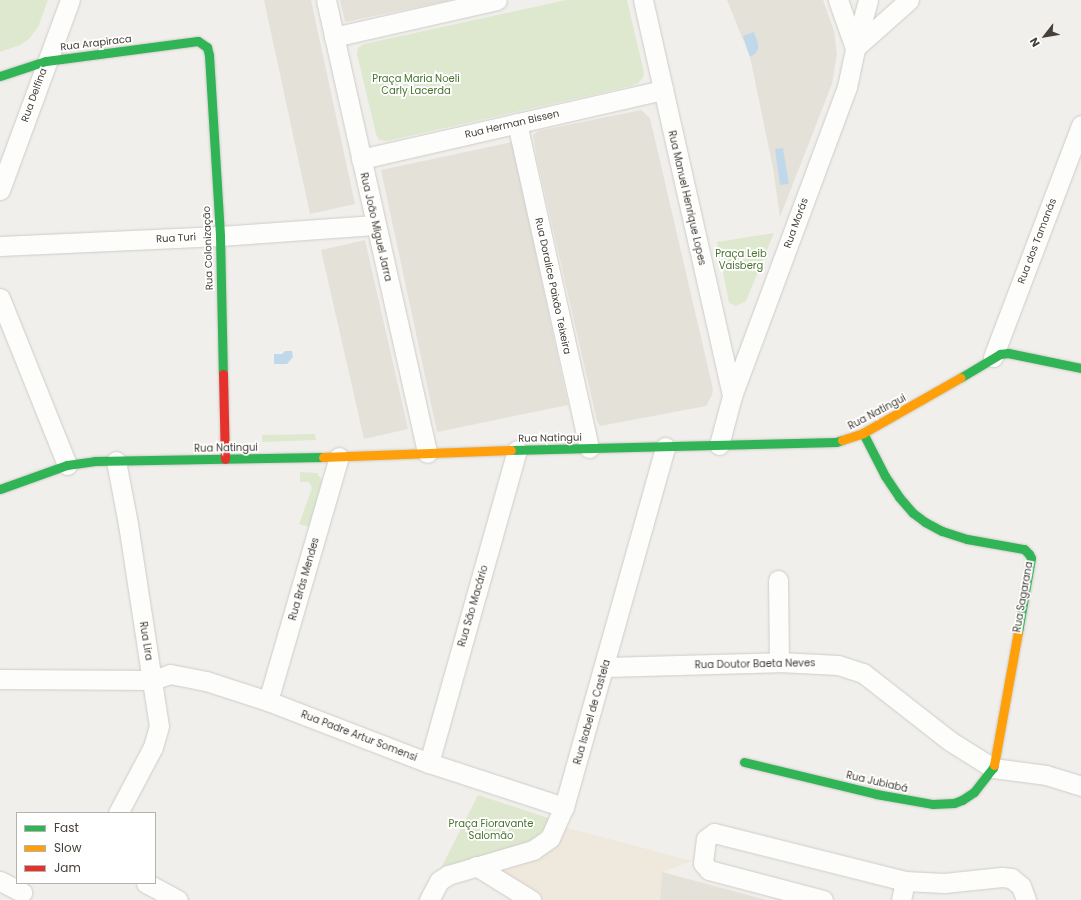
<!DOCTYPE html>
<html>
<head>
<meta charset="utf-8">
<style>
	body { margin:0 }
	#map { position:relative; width:1081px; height:900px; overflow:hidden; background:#f1efeb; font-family:Poppins,sans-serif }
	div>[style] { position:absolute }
	.residential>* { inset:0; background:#e4e1d9 }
	.commercial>* { inset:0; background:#efe8dc }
	.green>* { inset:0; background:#dee8ce }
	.water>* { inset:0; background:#c0d9ea }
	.roads { filter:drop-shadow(0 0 1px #ceccc9) drop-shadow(0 0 1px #ceccc9) }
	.street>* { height:19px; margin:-9.5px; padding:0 9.5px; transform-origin:9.5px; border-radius:9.5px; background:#fdfdfc }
	.fast>* { height:9px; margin:-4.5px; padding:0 4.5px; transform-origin:4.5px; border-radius:4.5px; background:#30b455 }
	.slow>* { height:9px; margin:-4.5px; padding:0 4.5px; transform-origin:4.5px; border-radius:4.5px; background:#ff9f0a }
	.jam>* { height:9px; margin:-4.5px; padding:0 4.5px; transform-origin:4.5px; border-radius:4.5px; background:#e5322d }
	span { translate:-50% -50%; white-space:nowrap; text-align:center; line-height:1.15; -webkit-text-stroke:3.5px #fff; paint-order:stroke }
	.street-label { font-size:10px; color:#464038 }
	.park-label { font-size:10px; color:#497230 }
	.legend { position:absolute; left:16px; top:812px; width:140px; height:72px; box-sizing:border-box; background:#fff; border:1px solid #b5b3af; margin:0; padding:5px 7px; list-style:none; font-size:12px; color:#464038 }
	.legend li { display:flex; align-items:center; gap:8px; height:20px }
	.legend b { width:20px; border:1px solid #b5b3af }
	.north { position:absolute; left:1025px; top:16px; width:40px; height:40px; -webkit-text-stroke:3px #fff; paint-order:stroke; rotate:239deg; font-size:11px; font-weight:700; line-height:16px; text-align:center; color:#464038 }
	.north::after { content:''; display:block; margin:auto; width:14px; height:18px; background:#464038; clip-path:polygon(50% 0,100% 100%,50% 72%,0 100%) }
</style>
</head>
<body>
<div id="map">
	<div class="residential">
		<div style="clip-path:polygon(264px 0,311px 0,355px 204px,310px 214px)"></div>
		<div style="clip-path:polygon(340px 0,452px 0,345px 22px)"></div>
		<div style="clip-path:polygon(727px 0,823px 0,834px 31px,837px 54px,832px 84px,780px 217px,773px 168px,750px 57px)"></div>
		<div style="clip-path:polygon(641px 110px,650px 118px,713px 389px,712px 395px,706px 406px,600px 426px,597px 421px,537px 159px,533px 135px,538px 131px)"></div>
		<div style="clip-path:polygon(512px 142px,568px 405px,437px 432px,381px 170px)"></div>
		<div style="clip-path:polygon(365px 240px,408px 429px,364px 439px,321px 250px)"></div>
		<div style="clip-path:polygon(662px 872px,767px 900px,660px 900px)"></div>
	</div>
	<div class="commercial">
		<div style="clip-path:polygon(564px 827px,692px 861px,662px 872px,660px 900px,538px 900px,489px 869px)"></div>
	</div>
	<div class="green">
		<div style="clip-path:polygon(0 0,48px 0,38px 27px,29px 39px,20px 45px,0 52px)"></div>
		<div style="clip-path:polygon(566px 0,627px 0,644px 73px,643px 78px,638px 83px,631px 86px,387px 141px,379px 140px,376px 134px,357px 54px,358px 48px,364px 44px)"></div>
		<div style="clip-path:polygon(774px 233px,746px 301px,736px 306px,729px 303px,717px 242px)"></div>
		<div style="clip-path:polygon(315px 434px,316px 440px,262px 442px,262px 435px)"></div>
		<div style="clip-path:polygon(300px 472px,317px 473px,322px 480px,309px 527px,299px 524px,312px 488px,309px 482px,300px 482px)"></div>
		<div style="clip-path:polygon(478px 795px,551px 819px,534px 842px,437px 876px)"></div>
	</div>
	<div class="water">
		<div style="clip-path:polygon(754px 32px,758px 44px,758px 49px,756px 53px,750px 57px,743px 36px)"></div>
		<div style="clip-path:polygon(783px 148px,789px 184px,780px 185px,775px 149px)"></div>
		<div style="clip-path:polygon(285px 351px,292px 351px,293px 357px,287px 364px,274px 364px,274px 354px,282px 354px)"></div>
	</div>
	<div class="roads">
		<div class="street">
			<div style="left:326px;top:0;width:464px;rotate:77.4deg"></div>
			<div style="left:643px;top:0;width:406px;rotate:77.3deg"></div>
			<div style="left:334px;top:37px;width:167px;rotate:-12.8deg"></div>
			<div style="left:855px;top:48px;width:72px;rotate:-41.6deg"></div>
			<div style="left:855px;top:48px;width:50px;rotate:-74.8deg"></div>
			<div style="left:517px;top:123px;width:333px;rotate:77.5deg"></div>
			<div style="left:361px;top:159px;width:310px;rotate:-12.9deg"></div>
			<div style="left:0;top:190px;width:202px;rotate:-69.8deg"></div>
			<div style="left:0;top:246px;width:220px;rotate:-2.6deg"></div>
			<div style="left:220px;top:236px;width:155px;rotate:-4.1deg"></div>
			<div style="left:0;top:298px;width:180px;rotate:68.1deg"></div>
			<div style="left:993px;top:357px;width:248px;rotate:-69.2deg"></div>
			<div style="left:719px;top:445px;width:51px;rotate:-75.1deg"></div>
			<div style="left:732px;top:396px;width:330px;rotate:-69.6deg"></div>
			<div style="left:847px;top:87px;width:40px;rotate:-78deg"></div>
			<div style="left:855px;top:48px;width:51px;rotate:-109.5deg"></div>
			<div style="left:116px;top:461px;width:64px;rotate:79.2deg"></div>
			<div style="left:128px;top:524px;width:204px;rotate:81.3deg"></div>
			<div style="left:159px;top:726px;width:22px;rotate:106deg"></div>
			<div style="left:153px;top:747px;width:75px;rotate:117.9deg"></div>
			<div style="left:778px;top:580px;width:82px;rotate:89.3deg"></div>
			<div style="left:605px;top:667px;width:174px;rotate:-1.6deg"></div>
			<div style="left:779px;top:662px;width:59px;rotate:2.9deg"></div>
			<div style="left:838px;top:665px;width:26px;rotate:18deg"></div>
			<div style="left:863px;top:673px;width:110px;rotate:38deg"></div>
			<div style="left:950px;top:741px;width:51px;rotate:32.1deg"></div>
			<div style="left:993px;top:768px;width:53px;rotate:7.5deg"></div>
			<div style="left:1046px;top:775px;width:37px;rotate:17deg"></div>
			<div style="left:0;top:679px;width:153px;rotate:0.4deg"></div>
			<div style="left:153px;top:680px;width:18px;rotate:-19deg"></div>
			<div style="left:170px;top:674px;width:37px;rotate:11deg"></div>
			<div style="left:206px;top:681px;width:65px;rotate:17.9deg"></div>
			<div style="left:268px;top:701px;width:173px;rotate:21.1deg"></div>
			<div style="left:429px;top:763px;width:142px;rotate:18.1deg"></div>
			<div style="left:268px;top:701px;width:254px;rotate:-73.8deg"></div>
			<div style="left:429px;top:763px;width:325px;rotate:-74.3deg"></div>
			<div style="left:476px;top:866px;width:65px;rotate:31.7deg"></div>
			<div style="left:0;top:881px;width:25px;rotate:27deg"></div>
			<div style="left:146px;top:883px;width:36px;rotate:28deg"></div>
			<div style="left:429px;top:900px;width:21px;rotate:-62deg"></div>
			<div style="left:439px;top:881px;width:11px;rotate:-34deg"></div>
			<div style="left:448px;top:875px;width:89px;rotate:-16.4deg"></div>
			<div style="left:533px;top:850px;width:21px;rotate:-35deg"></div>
			<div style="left:550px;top:838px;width:34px;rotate:-66deg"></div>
			<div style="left:564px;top:807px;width:374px;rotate:-74.3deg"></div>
			<div style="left:823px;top:900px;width:118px;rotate:-165.3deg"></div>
			<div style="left:709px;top:870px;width:9px;rotate:-131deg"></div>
			<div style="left:703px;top:863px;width:24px;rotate:-83deg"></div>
			<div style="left:706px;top:839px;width:10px;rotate:-37deg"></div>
			<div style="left:714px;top:833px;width:197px;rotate:14.1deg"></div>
			<div style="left:905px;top:881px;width:39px;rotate:3deg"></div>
			<div style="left:944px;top:883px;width:58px;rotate:-5.9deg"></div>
			<div style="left:1002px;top:877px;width:9px;rotate:6deg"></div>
			<div style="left:1011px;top:878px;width:13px;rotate:39deg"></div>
			<div style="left:1021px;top:886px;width:15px;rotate:70deg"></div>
			<div style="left:901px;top:900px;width:19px;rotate:-78deg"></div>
		</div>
		<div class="fast">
			<div style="left:0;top:76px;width:48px;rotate:-18.1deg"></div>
			<div style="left:46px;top:61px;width:153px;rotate:-7.5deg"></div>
			<div style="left:198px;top:41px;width:11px;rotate:34deg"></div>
			<div style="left:207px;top:47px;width:8px;rotate:76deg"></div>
			<div style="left:209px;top:55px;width:181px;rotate:86.5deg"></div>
			<div style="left:220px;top:236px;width:138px;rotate:88.8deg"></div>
			<div style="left:960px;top:378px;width:47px;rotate:-31deg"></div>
			<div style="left:1000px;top:354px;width:8px;rotate:-7deg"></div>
			<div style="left:1008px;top:353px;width:75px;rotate:11.6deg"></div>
			<div style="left:863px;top:433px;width:48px;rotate:62.9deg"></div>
			<div style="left:885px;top:476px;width:25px;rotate:56deg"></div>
			<div style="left:899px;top:497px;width:21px;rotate:49deg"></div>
			<div style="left:913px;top:513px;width:15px;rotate:37deg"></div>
			<div style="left:925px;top:522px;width:19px;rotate:28deg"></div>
			<div style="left:942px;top:531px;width:26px;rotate:18deg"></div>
			<div style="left:967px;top:539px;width:58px;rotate:10deg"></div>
			<div style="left:1024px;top:549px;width:7px;rotate:45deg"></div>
			<div style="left:1029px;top:554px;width:4px;rotate:63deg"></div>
			<div style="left:1031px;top:558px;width:75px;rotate:100deg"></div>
			<div style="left:511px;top:450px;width:325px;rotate:-1.4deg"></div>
			<div style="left:836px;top:442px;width:6px;rotate:-18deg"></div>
			<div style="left:0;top:489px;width:71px;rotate:-19.7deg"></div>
			<div style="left:67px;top:465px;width:28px;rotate:-8deg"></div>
			<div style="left:95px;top:461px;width:228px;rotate:-1deg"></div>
			<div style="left:744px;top:762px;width:136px;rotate:13.6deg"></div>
			<div style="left:876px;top:794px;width:58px;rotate:10deg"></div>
			<div style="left:933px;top:804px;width:21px;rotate:-3deg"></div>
			<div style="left:954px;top:803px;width:9px;rotate:-21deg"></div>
			<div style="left:962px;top:800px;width:14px;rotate:-34deg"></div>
			<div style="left:974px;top:792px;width:31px;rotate:-52deg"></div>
			<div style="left:993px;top:768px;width:3px;rotate:-72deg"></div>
		</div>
		<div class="slow">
			<div style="left:842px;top:440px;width:22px;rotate:-18deg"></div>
			<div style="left:863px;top:433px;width:112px;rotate:-29.6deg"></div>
			<div style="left:323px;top:457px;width:188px;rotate:-2.1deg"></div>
			<div style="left:994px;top:765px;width:135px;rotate:-79.8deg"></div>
		</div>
		<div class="jam">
			<div style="left:223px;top:374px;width:85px;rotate:88.7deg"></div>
		</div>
	</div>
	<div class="street-label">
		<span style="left:96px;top:43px;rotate:-7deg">Rua Arapiraca</span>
		<span style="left:34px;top:95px;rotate:-70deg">Rua Delfina</span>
		<span style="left:512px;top:124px;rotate:-13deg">Rua Herman Bissen</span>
		<span style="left:687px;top:198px;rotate:77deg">Rua Manuel Henrique Lopes</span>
		<span style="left:796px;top:223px;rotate:-70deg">Rua Morás</span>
		<span style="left:376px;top:227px;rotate:77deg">Rua João Miguel Jarra</span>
		<span style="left:176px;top:238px;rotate:-3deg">Rua Turi</span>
		<span style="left:1037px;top:241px;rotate:-69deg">Rua dos Tamanás</span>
		<span style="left:208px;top:248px;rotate:-92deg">Rua Colonização</span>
		<span style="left:553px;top:286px;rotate:78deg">Rua Doralice Paixão Teixeira</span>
		<span style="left:877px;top:412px;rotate:-28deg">Rua Natingui</span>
		<span style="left:550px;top:438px;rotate:-1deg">Rua Natingui</span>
		<span style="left:226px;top:448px;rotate:-1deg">Rua Natingui</span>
		<span style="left:304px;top:579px;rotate:-74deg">Rua Brás Mendes</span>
		<span style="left:1023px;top:597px;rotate:-80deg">Rua Sagarana</span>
		<span style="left:473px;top:606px;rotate:-74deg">Rua São Macário</span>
		<span style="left:146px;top:641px;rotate:81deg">Rua Lira</span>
		<span style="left:755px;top:664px;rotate:-1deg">Rua Doutor Baeta Neves</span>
		<span style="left:592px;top:712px;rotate:-74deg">Rua Isabel de Castela</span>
		<span style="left:359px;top:736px;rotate:21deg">Rua Padre Artur Somensi</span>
		<span style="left:877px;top:782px;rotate:13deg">Rua Jubiabá</span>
	</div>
	<div class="park-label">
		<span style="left:416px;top:84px">Praça Maria Noeli<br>Carly Lacerda</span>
		<span style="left:741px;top:259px">Praça Leib<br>Vaisberg</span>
		<span style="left:491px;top:829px">Praça Fioravante<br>Salomão</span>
	</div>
	<ul class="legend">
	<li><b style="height:5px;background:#30b455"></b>Fast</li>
	<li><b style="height:5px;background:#ff9f0a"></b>Slow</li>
	<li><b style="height:5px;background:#e5322d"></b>Jam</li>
	</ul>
	<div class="north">N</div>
</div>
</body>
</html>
